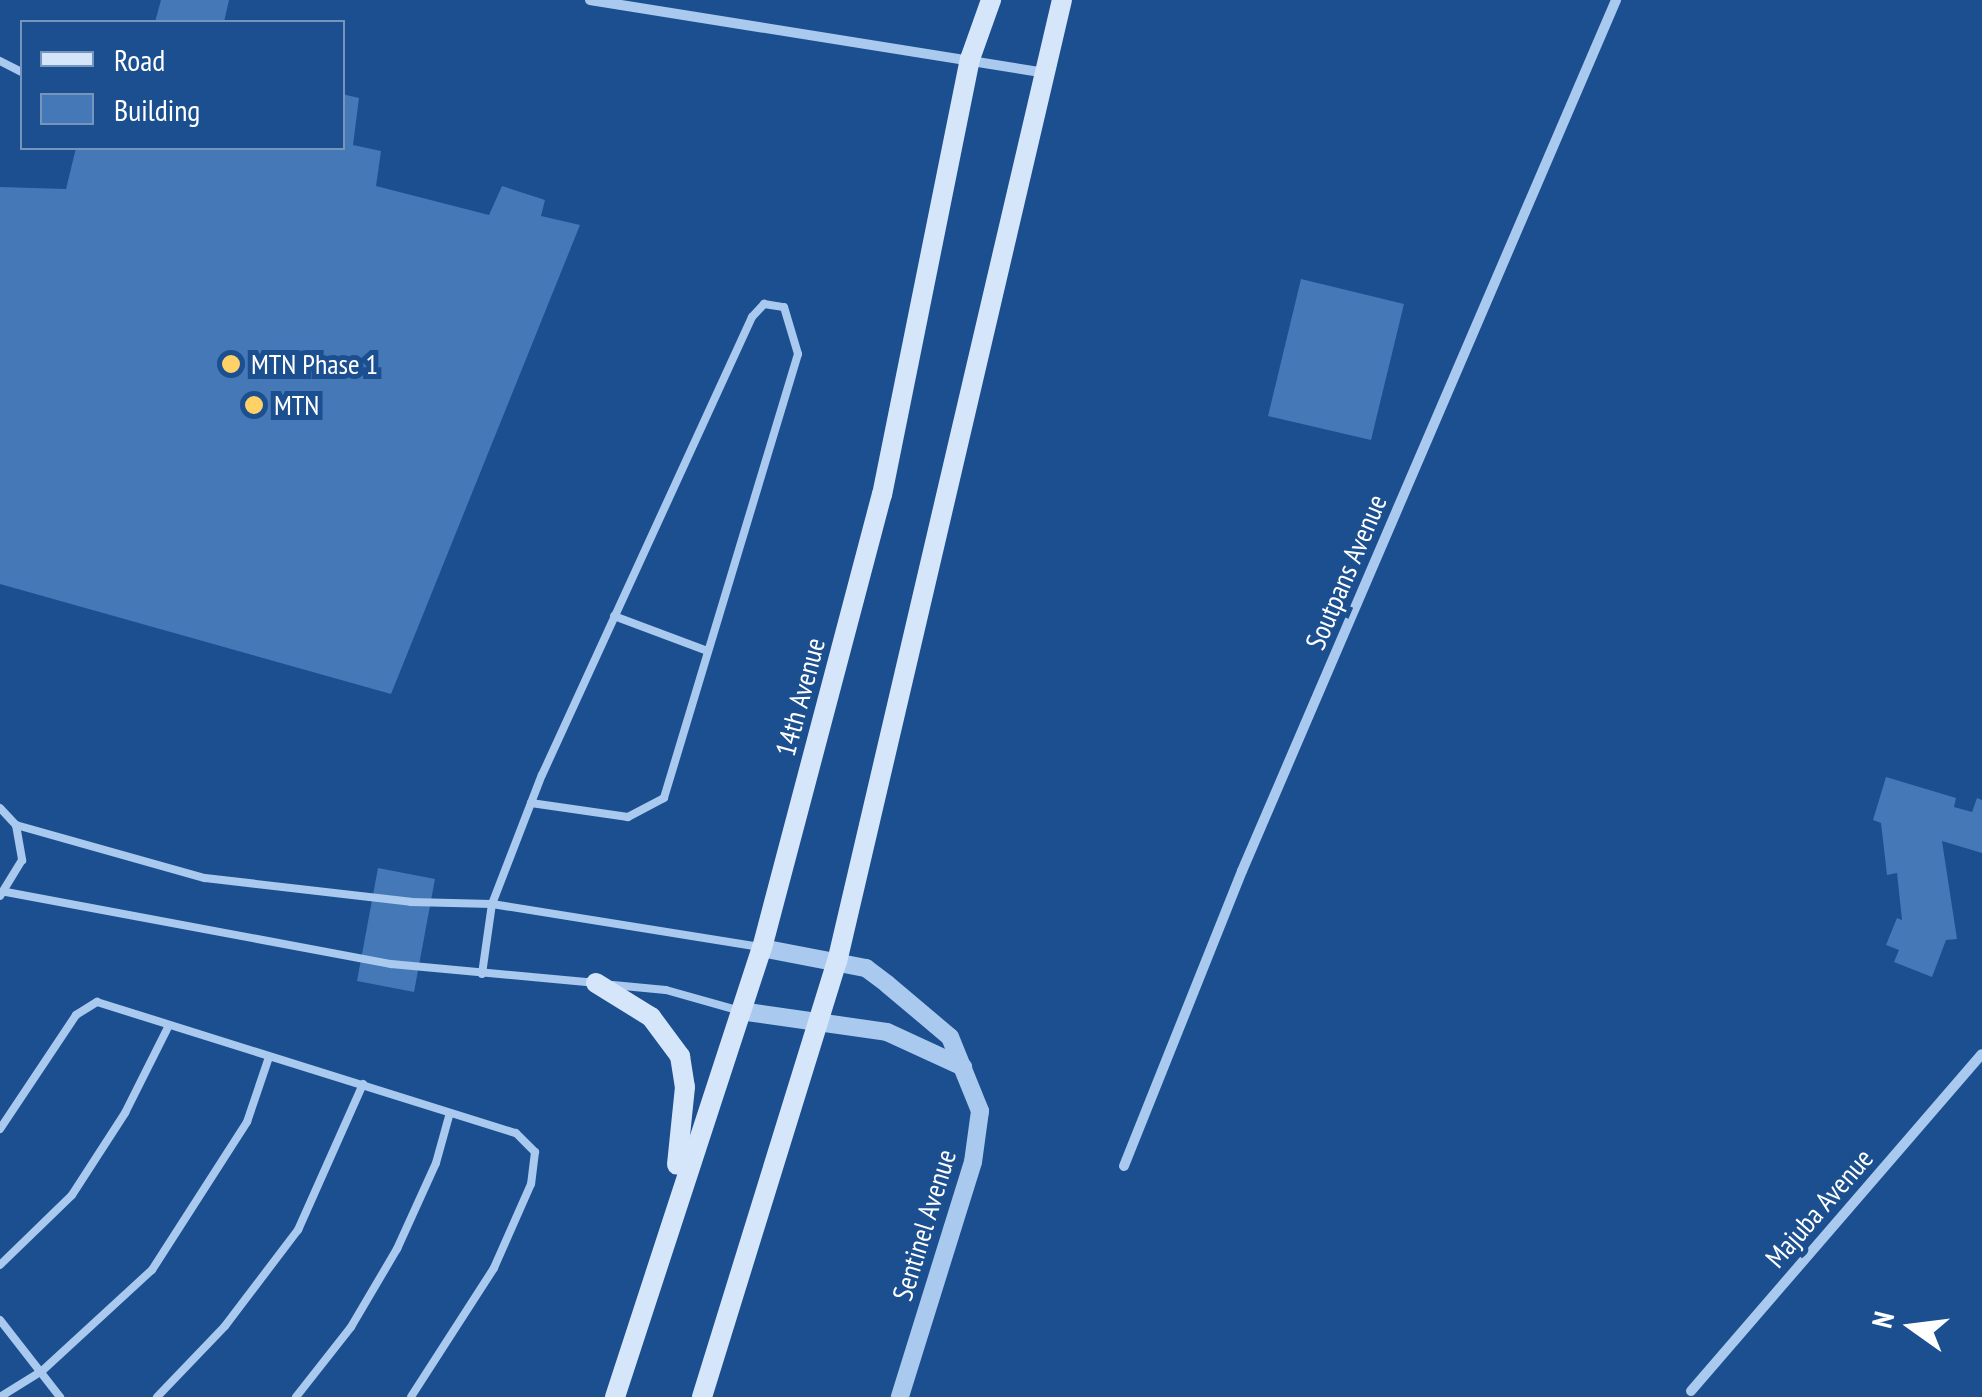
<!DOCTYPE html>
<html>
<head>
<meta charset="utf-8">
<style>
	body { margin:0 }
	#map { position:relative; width:1982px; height:1397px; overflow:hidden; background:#1b4f8f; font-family:"PT Sans Narrow",sans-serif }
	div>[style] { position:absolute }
	.building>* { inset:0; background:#4478b7 }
	.service>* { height:8px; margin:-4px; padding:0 4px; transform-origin:4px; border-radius:4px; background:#a9c9ee }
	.minor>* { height:10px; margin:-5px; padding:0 5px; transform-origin:5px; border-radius:5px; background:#a9c9ee }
	.tertiary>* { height:18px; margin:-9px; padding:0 9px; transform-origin:9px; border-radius:9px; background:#a9c9ee }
	.secondary>* { height:20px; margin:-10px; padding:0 10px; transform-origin:10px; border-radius:10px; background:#d6e6fa }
	.dots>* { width:28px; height:28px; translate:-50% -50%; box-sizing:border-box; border:5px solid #1b4f8f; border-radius:50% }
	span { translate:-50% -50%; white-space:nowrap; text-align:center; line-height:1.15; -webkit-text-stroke:10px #1b4f8f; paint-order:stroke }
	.poi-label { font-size:28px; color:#fff }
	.left { translate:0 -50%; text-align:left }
	.street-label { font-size:28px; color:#fff }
	.legend { position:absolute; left:20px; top:20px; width:325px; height:130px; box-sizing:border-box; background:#1b4f8f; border:2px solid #7695bc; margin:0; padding:12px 18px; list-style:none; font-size:30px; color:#fff }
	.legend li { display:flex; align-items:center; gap:20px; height:50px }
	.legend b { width:50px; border:2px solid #7695bc }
	.north { position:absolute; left:1862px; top:1277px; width:100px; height:100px; -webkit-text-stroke:8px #1b4f8f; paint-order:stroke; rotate:284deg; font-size:28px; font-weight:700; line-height:40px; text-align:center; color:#fff }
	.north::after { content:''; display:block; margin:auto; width:35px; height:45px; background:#fff; clip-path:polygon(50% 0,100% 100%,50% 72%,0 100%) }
</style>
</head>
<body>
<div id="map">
	<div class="building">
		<div style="clip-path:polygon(161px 0,229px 0,224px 22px,155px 22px)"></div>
		<div style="clip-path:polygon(342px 94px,359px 98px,353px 145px,381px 151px,376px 186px,489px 215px,502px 186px,545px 200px,541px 216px,580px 225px,391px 694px,0 584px,0 187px,66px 189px,76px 148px,342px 148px)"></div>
		<div style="clip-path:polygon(1301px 279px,1404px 304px,1371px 440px,1268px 416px)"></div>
		<div style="clip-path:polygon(1886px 777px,1956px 798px,1954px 807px,1972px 812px,1977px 798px,1982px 800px,1982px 853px,1942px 841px,1957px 939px,1946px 940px,1932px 977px,1894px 962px,1899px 950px,1886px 945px,1897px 918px,1902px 920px,1897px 873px,1887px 875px,1881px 823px,1873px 820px)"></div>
		<div style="clip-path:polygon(378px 868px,435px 879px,414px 992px,357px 981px)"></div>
	</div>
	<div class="service">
		<div style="left:0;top:61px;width:25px;rotate:27deg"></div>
		<div style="left:614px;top:616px;width:97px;rotate:20.5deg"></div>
		<div style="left:0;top:808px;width:23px;rotate:47deg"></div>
		<div style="left:16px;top:825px;width:36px;rotate:80deg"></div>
		<div style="left:22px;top:860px;width:42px;rotate:121.4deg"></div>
		<div style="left:16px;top:825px;width:196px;rotate:15.7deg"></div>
		<div style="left:205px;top:878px;width:207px;rotate:6.6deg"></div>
		<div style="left:411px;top:902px;width:81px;rotate:1.4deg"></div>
		<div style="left:492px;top:904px;width:270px;rotate:9.1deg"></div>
		<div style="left:6px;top:892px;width:392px;rotate:10.6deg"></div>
		<div style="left:391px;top:964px;width:204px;rotate:5.3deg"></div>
		<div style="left:482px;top:974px;width:71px;rotate:-81.9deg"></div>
		<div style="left:492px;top:904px;width:108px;rotate:-68.9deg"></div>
		<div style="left:531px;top:803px;width:30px;rotate:-69deg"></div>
		<div style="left:542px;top:775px;width:504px;rotate:-65.37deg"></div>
		<div style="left:752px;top:317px;width:18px;rotate:-47deg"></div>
		<div style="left:764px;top:304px;width:20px;rotate:9deg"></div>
		<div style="left:784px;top:307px;width:49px;rotate:73.4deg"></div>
		<div style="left:798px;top:354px;width:464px;rotate:106.8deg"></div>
		<div style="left:664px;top:798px;width:41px;rotate:152.2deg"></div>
		<div style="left:628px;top:817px;width:98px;rotate:-171.8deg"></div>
		<div style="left:613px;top:985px;width:53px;rotate:5.4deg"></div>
		<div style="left:666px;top:990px;width:77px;rotate:15.8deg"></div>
		<div style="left:0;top:1129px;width:137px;rotate:-56.3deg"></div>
		<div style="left:76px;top:1015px;width:25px;rotate:-32deg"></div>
		<div style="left:97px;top:1002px;width:439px;rotate:17.4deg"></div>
		<div style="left:516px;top:1133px;width:27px;rotate:45deg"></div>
		<div style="left:535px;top:1152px;width:32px;rotate:97deg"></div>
		<div style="left:531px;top:1184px;width:92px;rotate:113.8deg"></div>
		<div style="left:494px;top:1268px;width:153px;rotate:122.8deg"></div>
		<div style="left:0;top:1265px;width:100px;rotate:-44.2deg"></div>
		<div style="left:72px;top:1195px;width:98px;rotate:-57.1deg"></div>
		<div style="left:125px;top:1113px;width:94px;rotate:-63.4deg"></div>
		<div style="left:0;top:1320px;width:98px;rotate:52.1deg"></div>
		<div style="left:0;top:1397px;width:49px;rotate:-31.8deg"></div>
		<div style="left:42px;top:1371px;width:149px;rotate:-42.6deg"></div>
		<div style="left:152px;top:1270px;width:176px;rotate:-57.3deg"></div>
		<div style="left:247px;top:1122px;width:69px;rotate:-71.3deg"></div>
		<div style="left:157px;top:1397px;width:98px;rotate:-46.2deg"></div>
		<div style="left:225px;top:1326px;width:121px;rotate:-52.8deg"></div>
		<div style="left:298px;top:1230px;width:160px;rotate:-66deg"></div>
		<div style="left:296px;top:1397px;width:89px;rotate:-51.8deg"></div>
		<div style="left:351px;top:1327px;width:91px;rotate:-59.5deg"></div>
		<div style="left:397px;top:1249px;width:94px;rotate:-65.6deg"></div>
		<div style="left:436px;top:1163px;width:49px;rotate:-74.5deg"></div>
	</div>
	<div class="minor">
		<div style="left:590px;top:0;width:461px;rotate:9.1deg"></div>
		<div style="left:1124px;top:1166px;width:318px;rotate:-68.2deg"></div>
		<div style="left:1242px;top:871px;width:948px;rotate:-66.76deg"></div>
		<div style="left:1691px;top:1391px;width:445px;rotate:-49.2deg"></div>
	</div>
	<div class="tertiary">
		<div style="left:762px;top:948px;width:106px;rotate:10.9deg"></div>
		<div style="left:866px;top:968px;width:26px;rotate:37deg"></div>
		<div style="left:887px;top:984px;width:82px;rotate:40.1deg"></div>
		<div style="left:950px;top:1037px;width:80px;rotate:67.9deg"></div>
		<div style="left:980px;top:1111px;width:51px;rotate:97.8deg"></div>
		<div style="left:973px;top:1162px;width:246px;rotate:107.3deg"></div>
		<div style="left:740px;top:1011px;width:148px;rotate:8.1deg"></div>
		<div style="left:887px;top:1032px;width:84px;rotate:24.7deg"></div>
	</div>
	<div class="secondary">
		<div style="left:596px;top:983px;width:65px;rotate:31.7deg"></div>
		<div style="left:651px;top:1017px;width:49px;rotate:53.4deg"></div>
		<div style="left:680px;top:1056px;width:31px;rotate:81deg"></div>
		<div style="left:685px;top:1087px;width:78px;rotate:95.9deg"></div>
		<div style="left:615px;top:1397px;width:472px;rotate:-71.9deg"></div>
		<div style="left:762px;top:948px;width:469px;rotate:-75.2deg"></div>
		<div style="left:882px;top:495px;width:445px;rotate:-78.6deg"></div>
		<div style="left:970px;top:59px;width:63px;rotate:-70.4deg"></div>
		<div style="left:702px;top:1397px;width:455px;rotate:-72.8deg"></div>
		<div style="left:837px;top:962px;width:988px;rotate:-76.84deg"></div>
	</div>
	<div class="dots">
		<div style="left:231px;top:364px;background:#ffd166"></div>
		<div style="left:254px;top:405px;background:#ffd166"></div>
	</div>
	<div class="poi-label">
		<span class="left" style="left:251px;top:364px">MTN Phase 1</span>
		<span class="left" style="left:274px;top:405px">MTN</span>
	</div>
	<div class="street-label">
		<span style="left:1346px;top:572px;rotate:-67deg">Soutpans Avenue</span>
		<span style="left:800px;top:697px;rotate:-75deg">14th Avenue</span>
		<span style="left:1819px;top:1208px;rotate:-49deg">Majuba Avenue</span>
		<span style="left:924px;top:1225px;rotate:-73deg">Sentinel Avenue</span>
	</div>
	<ul class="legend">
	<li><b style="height:12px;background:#d6e6fa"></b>Road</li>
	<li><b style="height:28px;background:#4478b7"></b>Building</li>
	</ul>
	<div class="north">N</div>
</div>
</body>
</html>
